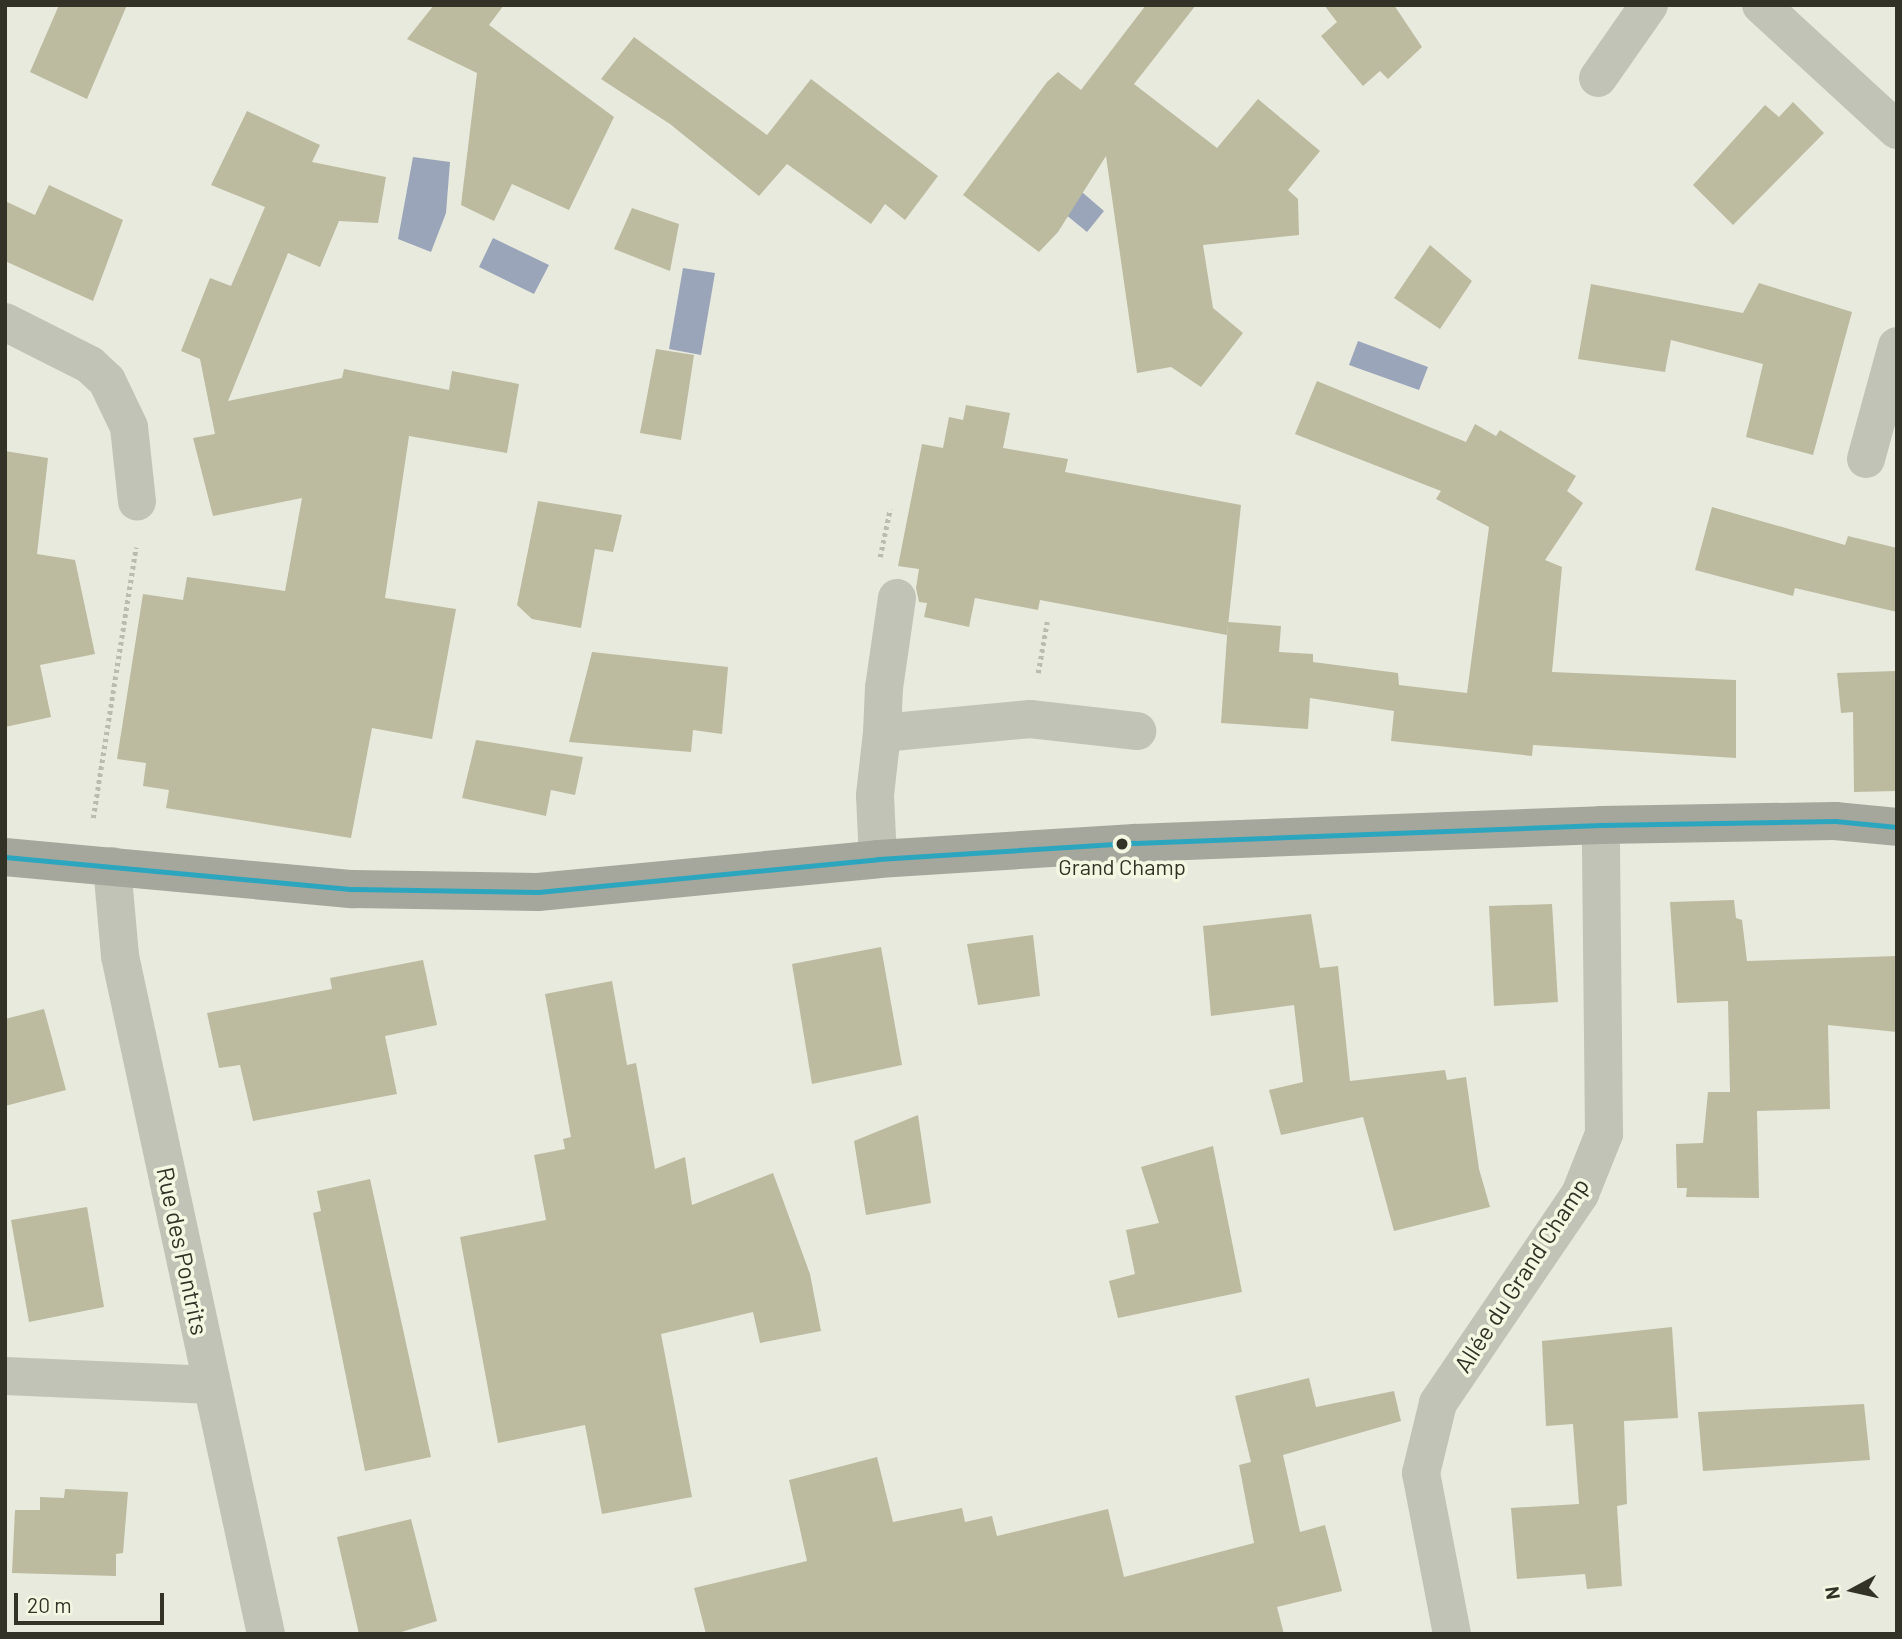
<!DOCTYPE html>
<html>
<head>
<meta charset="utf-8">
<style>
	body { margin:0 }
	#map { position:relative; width:1902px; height:1639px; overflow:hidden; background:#e8eadd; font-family:Barlow,sans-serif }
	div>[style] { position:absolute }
	.water>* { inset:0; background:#9aa5ba }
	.building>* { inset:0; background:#bcbb9f }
	.path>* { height:4.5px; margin-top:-2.25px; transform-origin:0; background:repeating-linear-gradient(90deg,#babcaf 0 3.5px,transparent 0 7px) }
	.minor>* { height:38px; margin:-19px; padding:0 19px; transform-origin:19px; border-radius:19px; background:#c1c3b6 }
	.major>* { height:38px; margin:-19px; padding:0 19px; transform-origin:19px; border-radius:19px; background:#a6a79c }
	.bus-1>* { height:5px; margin:-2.5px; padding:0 2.5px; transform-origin:2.5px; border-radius:2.5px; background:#2ca6bf }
	.dots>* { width:19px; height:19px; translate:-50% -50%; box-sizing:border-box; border:4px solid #f4f8e3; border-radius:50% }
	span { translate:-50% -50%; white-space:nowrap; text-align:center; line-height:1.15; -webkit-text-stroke:7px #f4f8e3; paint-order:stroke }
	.bus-label { font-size:22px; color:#323226 }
	.street-label { font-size:24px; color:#323226 }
	.frame { position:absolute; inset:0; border:7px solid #323226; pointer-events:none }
	.north { position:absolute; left:1818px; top:1555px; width:70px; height:70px; -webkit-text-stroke:5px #f4f8e3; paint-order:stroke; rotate:262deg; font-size:19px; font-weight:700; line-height:28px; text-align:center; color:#323226 }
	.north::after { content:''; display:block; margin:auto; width:24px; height:32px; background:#323226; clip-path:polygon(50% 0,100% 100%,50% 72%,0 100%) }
	.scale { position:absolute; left:14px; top:1593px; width:150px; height:32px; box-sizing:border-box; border:4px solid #323226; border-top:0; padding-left:9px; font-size:21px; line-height:24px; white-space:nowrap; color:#323226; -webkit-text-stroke:5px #f4f8e3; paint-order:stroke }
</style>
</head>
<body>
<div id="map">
	<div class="water">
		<div style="clip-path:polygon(413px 157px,450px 162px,446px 213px,431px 252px,398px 239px)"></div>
		<div style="clip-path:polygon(1061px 174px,1104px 211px,1087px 232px,1043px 196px)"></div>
		<div style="clip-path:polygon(493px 238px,549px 265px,534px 294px,479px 267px)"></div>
		<div style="clip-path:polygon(683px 268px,715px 273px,701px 355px,669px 349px)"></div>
		<div style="clip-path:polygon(1358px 341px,1428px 367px,1419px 390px,1349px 365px)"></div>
	</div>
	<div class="building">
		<div style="clip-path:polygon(59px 5px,127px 5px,87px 99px,30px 72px)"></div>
		<div style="clip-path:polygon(434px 5px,504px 5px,489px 25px,614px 117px,569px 210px,512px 184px,494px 221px,461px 205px,477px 73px,407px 39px)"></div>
		<div style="clip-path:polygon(1146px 5px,1196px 5px,1134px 84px,1217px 148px,1258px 99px,1320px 151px,1288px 190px,1298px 199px,1299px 235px,1203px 245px,1213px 308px,1243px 333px,1201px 387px,1171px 367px,1137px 373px,1106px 156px,1058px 232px,1039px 252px,963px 195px,1047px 82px,1058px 72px,1081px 90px)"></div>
		<div style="clip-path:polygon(1324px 5px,1394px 5px,1422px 47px,1388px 79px,1380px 71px,1363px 86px,1321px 36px,1337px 22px)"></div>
		<div style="clip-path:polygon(634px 37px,767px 135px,811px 79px,938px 176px,905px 220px,885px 204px,871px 224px,787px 164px,759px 196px,670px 124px,601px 79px)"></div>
		<div style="clip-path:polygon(1793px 102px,1824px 133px,1733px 225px,1693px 185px,1765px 105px,1779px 117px)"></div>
		<div style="clip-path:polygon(247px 111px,320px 145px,312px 162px,386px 177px,378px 223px,339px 221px,320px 267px,288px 253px,228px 401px,342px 378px,344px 369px,449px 390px,452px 371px,519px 384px,507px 453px,409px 436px,385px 598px,456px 609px,432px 739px,372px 728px,351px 838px,166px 808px,169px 790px,143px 786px,146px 763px,117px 759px,143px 594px,183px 600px,187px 577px,285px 591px,302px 498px,213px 516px,193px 438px,215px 434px,200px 359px,181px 351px,210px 278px,231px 286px,265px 207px,211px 185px)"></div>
		<div style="clip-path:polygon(49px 185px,123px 220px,93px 301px,5px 261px,5px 201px,35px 215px)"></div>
		<div style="clip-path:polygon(632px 208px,679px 224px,670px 271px,614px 249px)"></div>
		<div style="clip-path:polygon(1430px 245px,1472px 281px,1440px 329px,1394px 298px)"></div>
		<div style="clip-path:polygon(1759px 283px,1852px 312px,1813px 455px,1746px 437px,1763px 364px,1671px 340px,1665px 372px,1578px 359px,1591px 284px,1743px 313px)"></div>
		<div style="clip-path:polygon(656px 349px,694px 355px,681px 440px,640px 433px)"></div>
		<div style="clip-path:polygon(1317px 381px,1466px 442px,1475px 424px,1496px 436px,1500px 430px,1576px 476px,1567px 491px,1583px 503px,1545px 560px,1562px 567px,1552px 672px,1736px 680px,1736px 758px,1533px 745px,1532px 756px,1391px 741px,1394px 711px,1310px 698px,1308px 729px,1221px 723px,1228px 622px,1281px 626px,1279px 652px,1313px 654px,1313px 662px,1398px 673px,1399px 685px,1467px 693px,1489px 527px,1436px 499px,1441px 491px,1295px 434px)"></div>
		<div style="clip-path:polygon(966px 405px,1010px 413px,1003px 448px,1068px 459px,1065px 472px,1241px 505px,1227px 635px,1040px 600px,1038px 610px,975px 598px,969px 627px,924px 617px,927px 603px,919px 602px,916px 588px,919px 569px,898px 566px,922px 444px,943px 448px,949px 417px,963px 420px)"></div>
		<div style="clip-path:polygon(5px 451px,48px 458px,37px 554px,75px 560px,95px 654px,40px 665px,51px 717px,5px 727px)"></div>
		<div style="clip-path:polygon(538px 501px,622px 515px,613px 552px,595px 549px,581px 628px,532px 619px,517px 605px)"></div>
		<div style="clip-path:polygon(1712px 507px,1845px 545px,1848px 536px,1897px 548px,1897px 612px,1795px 588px,1793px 596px,1695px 570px)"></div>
		<div style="clip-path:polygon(592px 652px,728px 667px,722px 734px,693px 730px,691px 752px,569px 742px)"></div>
		<div style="clip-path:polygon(1895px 671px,1897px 791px,1854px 792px,1853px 712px,1841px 713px,1837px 673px)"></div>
		<div style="clip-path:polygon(476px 740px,583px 757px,575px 795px,551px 790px,546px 816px,462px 798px)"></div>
		<div style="clip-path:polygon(1734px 900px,1736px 918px,1742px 920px,1747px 961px,1897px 956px,1897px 1032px,1828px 1025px,1830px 1109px,1757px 1111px,1759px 1198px,1686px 1197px,1687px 1188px,1677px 1188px,1676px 1144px,1703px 1143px,1708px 1092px,1730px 1092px,1728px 1001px,1677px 1003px,1670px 902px)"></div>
		<div style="clip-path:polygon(1552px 904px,1558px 1002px,1494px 1006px,1489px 906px)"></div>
		<div style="clip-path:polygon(1311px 914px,1320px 968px,1338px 966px,1350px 1081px,1445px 1070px,1447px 1080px,1466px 1077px,1479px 1169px,1490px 1207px,1394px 1231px,1363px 1117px,1281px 1135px,1269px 1090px,1303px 1082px,1294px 1005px,1211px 1016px,1203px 926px)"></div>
		<div style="clip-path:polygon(1033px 935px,1040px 996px,978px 1005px,967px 944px)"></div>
		<div style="clip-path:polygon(881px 947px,902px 1065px,812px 1084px,792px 964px)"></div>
		<div style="clip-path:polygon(423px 960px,437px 1025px,385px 1036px,397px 1094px,253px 1121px,240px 1065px,219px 1068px,207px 1013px,332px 989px,330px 978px)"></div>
		<div style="clip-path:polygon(612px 981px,627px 1065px,636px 1063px,655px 1169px,685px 1157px,692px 1205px,773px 1173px,810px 1274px,821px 1331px,760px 1343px,753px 1312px,661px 1334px,692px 1497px,602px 1514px,585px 1425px,498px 1443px,460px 1237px,546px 1220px,534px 1155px,565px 1149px,563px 1139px,571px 1137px,545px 994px)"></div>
		<div style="clip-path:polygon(44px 1009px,66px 1090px,5px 1106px,5px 1019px)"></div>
		<div style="clip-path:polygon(918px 1115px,931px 1203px,866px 1215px,854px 1141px)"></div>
		<div style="clip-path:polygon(1213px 1146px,1242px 1292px,1118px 1318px,1109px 1281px,1135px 1274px,1126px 1230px,1159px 1223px,1141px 1167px)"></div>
		<div style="clip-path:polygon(370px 1179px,431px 1457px,365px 1471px,313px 1213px,321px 1211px,317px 1191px)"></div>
		<div style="clip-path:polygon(87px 1207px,104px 1307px,29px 1322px,11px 1220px)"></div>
		<div style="clip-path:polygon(1672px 1327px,1678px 1418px,1624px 1421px,1627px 1504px,1617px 1506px,1622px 1586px,1587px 1589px,1585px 1574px,1517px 1579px,1511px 1508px,1579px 1504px,1573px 1424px,1546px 1426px,1542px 1341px)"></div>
		<div style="clip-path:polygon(1309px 1378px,1316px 1407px,1394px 1391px,1401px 1421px,1283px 1455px,1300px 1532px,1325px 1525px,1342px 1591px,1277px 1607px,1284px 1634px,706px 1634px,694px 1588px,807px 1561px,789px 1480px,877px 1457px,893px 1522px,962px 1508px,965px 1522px,992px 1516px,997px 1536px,1108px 1509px,1124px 1577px,1254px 1543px,1239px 1465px,1251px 1462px,1235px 1396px)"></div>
		<div style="clip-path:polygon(1864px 1404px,1870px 1460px,1703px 1471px,1698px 1412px)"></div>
		<div style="clip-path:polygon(65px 1489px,128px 1492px,123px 1553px,116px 1554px,116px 1576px,12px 1573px,15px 1510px,40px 1510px,40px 1497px,64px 1498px)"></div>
		<div style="clip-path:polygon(411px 1519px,437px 1621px,395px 1634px,359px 1634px,337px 1537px)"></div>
	</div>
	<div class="path">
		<div style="left:880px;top:557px;width:49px;rotate:-78.2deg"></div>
		<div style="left:1038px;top:673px;width:52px;rotate:-80deg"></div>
		<div style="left:93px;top:818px;width:274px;rotate:-81deg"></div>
	</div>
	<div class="minor">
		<div style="left:1761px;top:5px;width:185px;rotate:42.6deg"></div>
		<div style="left:1598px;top:78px;width:89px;rotate:-55.1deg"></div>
		<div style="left:5px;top:322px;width:95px;rotate:26.8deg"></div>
		<div style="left:90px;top:365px;width:23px;rotate:43deg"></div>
		<div style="left:107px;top:381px;width:51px;rotate:64.4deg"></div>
		<div style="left:129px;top:427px;width:75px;rotate:83.9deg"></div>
		<div style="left:1866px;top:459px;width:117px;rotate:-74.7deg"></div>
		<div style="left:882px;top:733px;width:45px;rotate:-87.5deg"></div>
		<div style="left:884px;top:688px;width:91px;rotate:-81.8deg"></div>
		<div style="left:878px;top:859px;width:64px;rotate:-92.7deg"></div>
		<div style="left:875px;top:795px;width:62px;rotate:-83.6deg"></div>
		<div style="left:882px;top:733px;width:149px;rotate:-5.4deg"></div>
		<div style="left:1030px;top:719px;width:108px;rotate:6.4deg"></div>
		<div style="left:112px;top:866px;width:90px;rotate:84.9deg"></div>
		<div style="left:120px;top:956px;width:694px;rotate:77.85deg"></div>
		<div style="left:5px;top:1376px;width:207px;rotate:2.5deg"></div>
		<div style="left:1452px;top:1634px;width:164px;rotate:-100.9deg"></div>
		<div style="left:1421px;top:1473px;width:72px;rotate:-76.3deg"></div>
		<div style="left:1438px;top:1403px;width:253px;rotate:-55.8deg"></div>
		<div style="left:1580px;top:1194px;width:65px;rotate:-68.2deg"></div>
		<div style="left:1604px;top:1134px;width:309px;rotate:-90.6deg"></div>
	</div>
	<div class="major">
		<div style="left:5px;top:857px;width:349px;rotate:5.3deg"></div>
		<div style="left:353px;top:889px;width:185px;rotate:0.9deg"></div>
		<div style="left:538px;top:892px;width:342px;rotate:-5.5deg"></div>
		<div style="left:878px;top:859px;width:257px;rotate:-3.6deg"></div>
		<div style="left:1135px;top:843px;width:466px;rotate:-2.2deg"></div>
		<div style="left:1601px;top:825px;width:234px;rotate:-1deg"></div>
		<div style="left:1835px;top:821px;width:62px;rotate:5.5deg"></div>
	</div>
	<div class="bus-1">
		<div style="left:5px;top:857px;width:349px;rotate:5.3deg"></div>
		<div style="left:353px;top:889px;width:185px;rotate:0.9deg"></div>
		<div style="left:538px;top:892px;width:342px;rotate:-5.5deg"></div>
		<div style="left:878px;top:859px;width:257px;rotate:-3.6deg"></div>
		<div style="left:1135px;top:843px;width:466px;rotate:-2.2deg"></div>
		<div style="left:1601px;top:825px;width:234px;rotate:-1deg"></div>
		<div style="left:1835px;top:821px;width:62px;rotate:5.5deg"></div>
	</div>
	<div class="dots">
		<div style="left:1122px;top:844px;background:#323226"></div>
	</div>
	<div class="bus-label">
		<span style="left:1122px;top:867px">Grand Champ</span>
	</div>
	<div class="street-label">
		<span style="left:183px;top:1251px;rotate:78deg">Rue des Pontrits</span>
		<span style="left:1521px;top:1275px;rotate:-57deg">Allée du Grand Champ</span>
	</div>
	<div class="frame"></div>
	<div class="north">N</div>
	<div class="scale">20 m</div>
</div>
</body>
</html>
